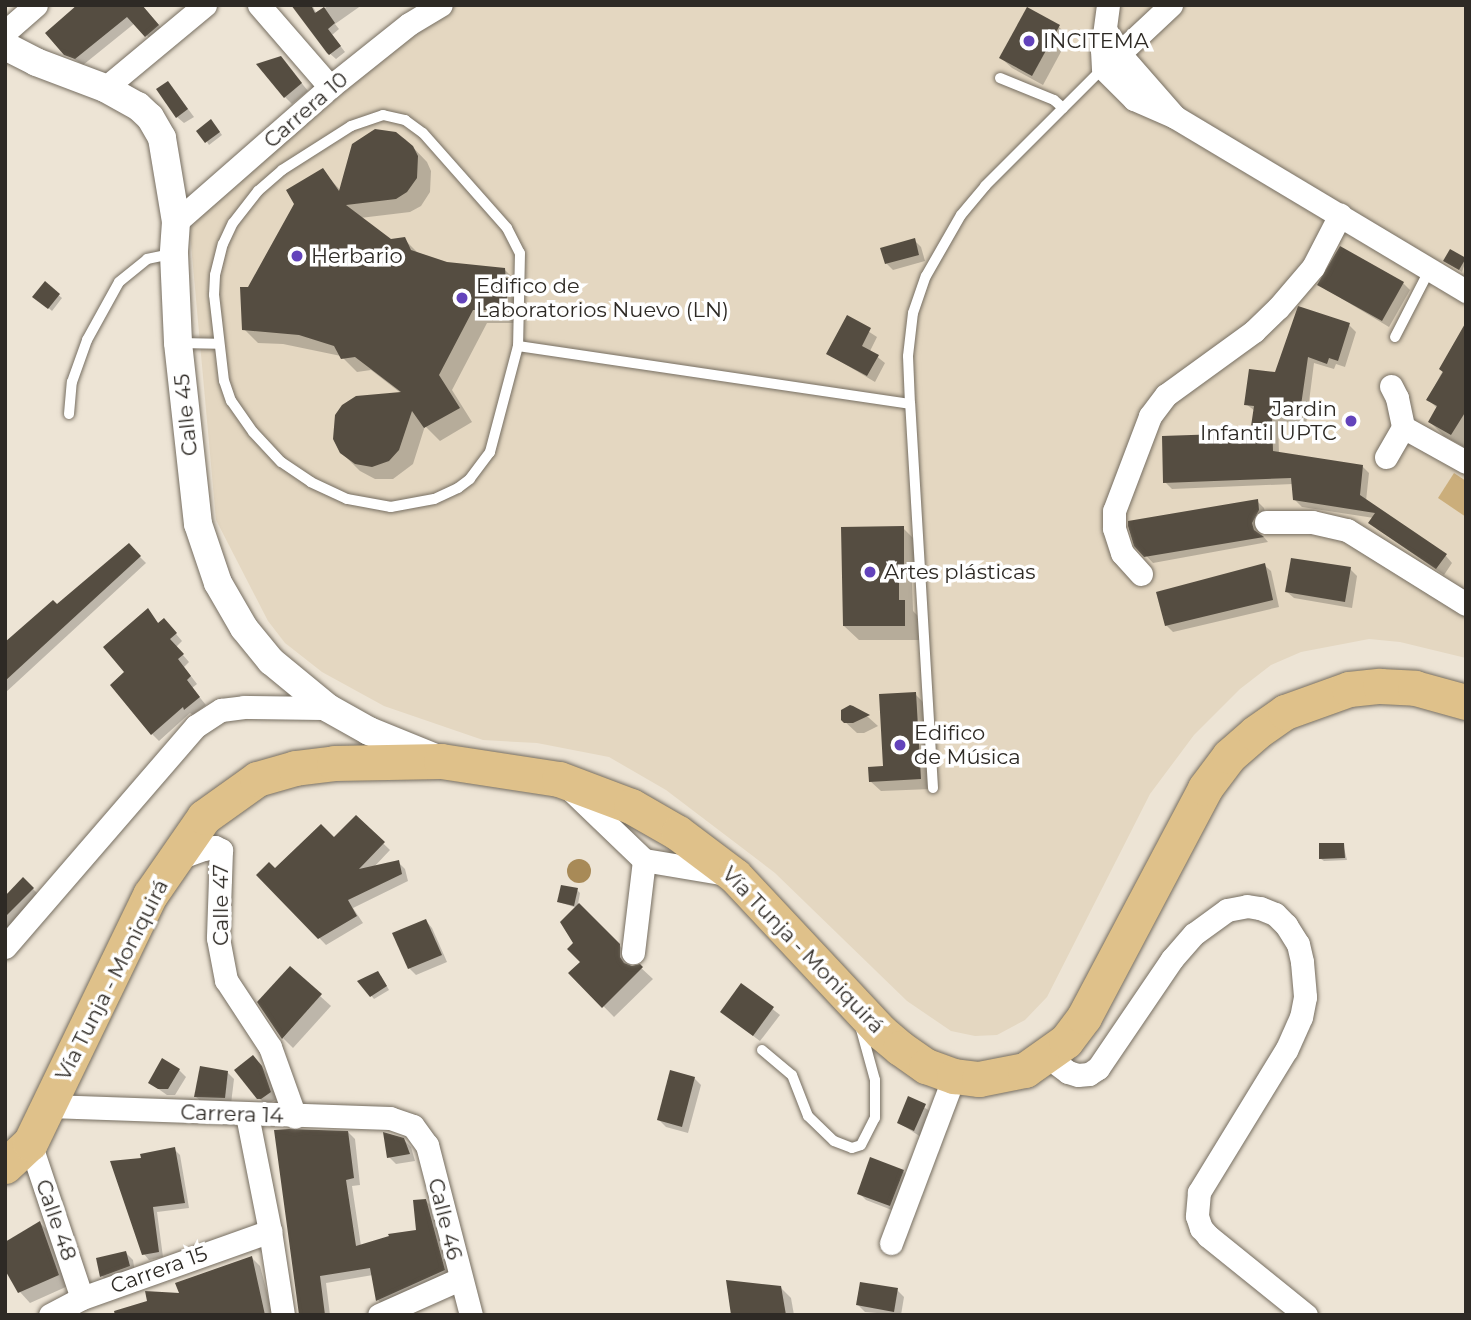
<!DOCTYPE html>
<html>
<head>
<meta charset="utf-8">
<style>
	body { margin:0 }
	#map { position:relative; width:1471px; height:1320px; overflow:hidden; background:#ede4d5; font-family:Montserrat,sans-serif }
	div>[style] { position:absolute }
	.built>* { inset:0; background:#e4d7c1 }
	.green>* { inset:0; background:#cbae7b }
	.water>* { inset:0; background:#a88a57 }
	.round { border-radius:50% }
	.shadow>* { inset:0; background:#0003 }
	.building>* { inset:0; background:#554d41 }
	.roads { filter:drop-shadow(0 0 2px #766e61) drop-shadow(0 0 2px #766e61) }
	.service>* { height:10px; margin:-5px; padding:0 5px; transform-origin:5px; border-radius:5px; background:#fff }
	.minor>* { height:23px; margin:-11.5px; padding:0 11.5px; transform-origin:11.5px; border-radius:11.5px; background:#fff }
	.tertiary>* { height:28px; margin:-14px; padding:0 14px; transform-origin:14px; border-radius:14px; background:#fff }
	.primary>* { height:35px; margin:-17.5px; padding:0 17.5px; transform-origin:17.5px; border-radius:17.5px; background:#dfc18a }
	.dots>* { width:19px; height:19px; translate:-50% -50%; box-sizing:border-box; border:4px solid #fff; border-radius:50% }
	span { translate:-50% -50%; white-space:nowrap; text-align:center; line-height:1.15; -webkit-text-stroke:7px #fff; paint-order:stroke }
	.poi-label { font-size:21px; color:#2e2a25 }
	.left { translate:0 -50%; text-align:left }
	.right { translate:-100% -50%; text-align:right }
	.street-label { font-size:21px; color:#2e2a25 }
	.frame { position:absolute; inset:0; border:7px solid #2e2a25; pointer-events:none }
</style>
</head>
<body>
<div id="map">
	<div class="built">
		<div style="clip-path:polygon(454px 5px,1466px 5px,1466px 658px,1400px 642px,1369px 639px,1301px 652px,1271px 665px,1240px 689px,1194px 735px,1150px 794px,1047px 997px,1025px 1020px,997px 1035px,975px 1036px,951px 1031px,907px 1001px,775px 873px,666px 790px,609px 757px,537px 743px,483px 740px,384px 706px,322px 672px,285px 643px,268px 621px,216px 520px,189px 222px,195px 214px,434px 14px)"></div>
	</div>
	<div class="green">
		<div style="clip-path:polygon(1454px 473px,1466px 481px,1466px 517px,1438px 498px)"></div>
	</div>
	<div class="water">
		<div class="round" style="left:567px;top:859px;width:24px;height:24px"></div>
	</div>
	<div class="shadow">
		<div style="clip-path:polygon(73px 5px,142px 5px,165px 32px,153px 42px,135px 23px,83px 65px,65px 53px,75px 10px)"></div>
		<div style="clip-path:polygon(298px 5px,312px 5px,317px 14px,329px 5px,362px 5px,335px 24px,339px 29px,332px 35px,345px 52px,336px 59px,328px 52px)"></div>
		<div style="clip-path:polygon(1058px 26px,1069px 37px,1043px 85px,1012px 68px,1001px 58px)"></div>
		<div style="clip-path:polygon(287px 65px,308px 91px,292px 104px,285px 97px)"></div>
		<div style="clip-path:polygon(174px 90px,194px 117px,184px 123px,177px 117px)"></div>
		<div style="clip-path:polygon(214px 124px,222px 135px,209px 145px,207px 142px)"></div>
		<div style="clip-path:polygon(386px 131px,405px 139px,427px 162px,431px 171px,430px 192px,421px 206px,410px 212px,360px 218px,390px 241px,404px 239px,418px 253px,446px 264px,504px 269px,518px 283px,521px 323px,487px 323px,452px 390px,472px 422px,440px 441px,425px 426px,413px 464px,393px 479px,375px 479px,360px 471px,345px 456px,402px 394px,371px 370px,357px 372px,341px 356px,283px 344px,258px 343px,244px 329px,250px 289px,322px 170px,341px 191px)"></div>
		<div style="clip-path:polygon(914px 240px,921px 247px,925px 261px,893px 270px,886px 263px)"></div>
		<div style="clip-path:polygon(1466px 260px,1462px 272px,1448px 263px,1465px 259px)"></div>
		<div style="clip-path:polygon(1403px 283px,1410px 290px,1389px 327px,1319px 285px)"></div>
		<div style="clip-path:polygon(45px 284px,62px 298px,52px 311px,35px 296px)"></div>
		<div style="clip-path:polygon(848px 318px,877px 337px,870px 351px,885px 363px,875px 382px,828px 354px)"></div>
		<div style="clip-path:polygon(1349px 325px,1356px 332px,1345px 367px,1336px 364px,1334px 369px,1314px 363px,1306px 425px,1278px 421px,1279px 454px,1362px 466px,1369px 473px,1366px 501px,1446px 556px,1452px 563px,1444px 575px,1377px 529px,1374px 518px,1302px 507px,1295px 500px,1293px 484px,1172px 489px,1165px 482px,1251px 435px,1255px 411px,1246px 404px,1276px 374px)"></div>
		<div style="clip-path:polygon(1466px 326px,1466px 448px,1444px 436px,1430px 422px,1438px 409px,1428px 399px)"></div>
		<div style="clip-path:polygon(1257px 501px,1264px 508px,1266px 517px,1258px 530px,1268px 542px,1153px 563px,1136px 545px)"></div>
		<div style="clip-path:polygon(903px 528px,917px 542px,918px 581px,912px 581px,913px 611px,919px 617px,919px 640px,859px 640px,844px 626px)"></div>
		<div style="clip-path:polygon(129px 546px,146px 563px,5px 693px,5px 644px,57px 607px)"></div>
		<div style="clip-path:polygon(1264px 565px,1271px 571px,1279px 607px,1173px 632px,1166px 625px)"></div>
		<div style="clip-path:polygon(1350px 569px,1357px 576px,1352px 608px,1294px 598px,1287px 592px)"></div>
		<div style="clip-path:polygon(147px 611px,159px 624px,171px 628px,182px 641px,176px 647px,189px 662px,184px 667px,197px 684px,192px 688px,206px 705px,193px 715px,190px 713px,159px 741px,152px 734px,126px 672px)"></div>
		<div style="clip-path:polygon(915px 694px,926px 705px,931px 789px,881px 791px,870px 781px,885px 768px)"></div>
		<div style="clip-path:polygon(850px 707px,868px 717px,878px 726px,864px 733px,857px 733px,843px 720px)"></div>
		<div style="clip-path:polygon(356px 817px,390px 850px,373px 868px,398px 862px,405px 869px,408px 881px,353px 908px,363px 923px,326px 945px,259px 875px,275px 871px,334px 840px)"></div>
		<div style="clip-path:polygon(1343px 844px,1347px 860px,1324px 861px,1321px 859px)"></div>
		<div style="clip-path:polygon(24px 880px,41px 897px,5px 939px,5px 899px)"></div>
		<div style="clip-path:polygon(577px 890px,580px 893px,578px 904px,630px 956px,630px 967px,639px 966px,653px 979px,614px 1017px,571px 973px,582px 962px,575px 943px,577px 908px,559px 902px)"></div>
		<div style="clip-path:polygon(426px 921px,432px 928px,447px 962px,416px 975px,409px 968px)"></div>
		<div style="clip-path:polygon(381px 976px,389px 990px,374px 999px,360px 982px)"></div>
		<div style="clip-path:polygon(742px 985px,780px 1015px,760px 1041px,729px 1018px)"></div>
		<div style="clip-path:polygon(320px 996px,331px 1006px,293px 1048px,283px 1038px)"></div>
		<div style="clip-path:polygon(260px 1064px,268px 1075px,277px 1099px,266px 1105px,259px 1098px)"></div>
		<div style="clip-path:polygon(179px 1070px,186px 1077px,175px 1095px,167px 1095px,150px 1083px)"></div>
		<div style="clip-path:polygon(227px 1072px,234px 1079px,231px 1104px,203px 1103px,196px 1097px)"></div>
		<div style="clip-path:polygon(694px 1078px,701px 1085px,688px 1133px,666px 1127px,659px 1120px)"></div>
		<div style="clip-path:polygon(909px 1099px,932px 1112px,921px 1137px,899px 1123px)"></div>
		<div style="clip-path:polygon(348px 1132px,355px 1139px,360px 1185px,352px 1186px,361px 1246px,418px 1231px,426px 1201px,433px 1208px,451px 1277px,385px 1307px,378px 1300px,373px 1275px,326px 1283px,330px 1315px,300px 1315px)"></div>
		<div style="clip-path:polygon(403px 1139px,411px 1147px,415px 1161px,396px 1164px,389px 1157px)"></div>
		<div style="clip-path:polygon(174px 1149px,180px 1155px,189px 1208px,157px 1212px,163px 1257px,149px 1260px,144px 1254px,143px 1160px)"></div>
		<div style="clip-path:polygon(903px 1171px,909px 1178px,897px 1212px,866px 1200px,859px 1193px)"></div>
		<div style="clip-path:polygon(40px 1223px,50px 1233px,68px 1286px,30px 1303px,20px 1292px)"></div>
		<div style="clip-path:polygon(126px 1253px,133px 1260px,135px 1273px,109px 1283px,102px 1276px)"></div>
		<div style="clip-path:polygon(252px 1258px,260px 1266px,273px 1315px,121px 1315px,182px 1295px)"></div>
		<div style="clip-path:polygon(780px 1287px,791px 1298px,794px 1315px,733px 1315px)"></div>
		<div style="clip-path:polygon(897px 1290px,904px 1297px,901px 1315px,865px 1312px,858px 1305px)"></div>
	</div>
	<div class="building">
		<div style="clip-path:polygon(77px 5px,142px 5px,159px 25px,145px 37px,127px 17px,75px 59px,64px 55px,45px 33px)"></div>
		<div style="clip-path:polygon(291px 5px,311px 5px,315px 13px,324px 7px,335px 23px,328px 29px,341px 46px,329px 55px,327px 53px)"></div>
		<div style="clip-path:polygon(1027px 7px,1060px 25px,1032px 76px,999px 58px)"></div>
		<div style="clip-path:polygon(281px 56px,302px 83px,284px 98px,256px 64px)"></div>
		<div style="clip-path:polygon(168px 81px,188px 109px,176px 118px,156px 89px)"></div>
		<div style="clip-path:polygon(211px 119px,220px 132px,205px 143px,196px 131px)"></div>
		<div style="clip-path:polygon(375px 129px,396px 132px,413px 146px,418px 156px,417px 178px,407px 192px,396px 199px,346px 205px,391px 239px,405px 237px,411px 250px,447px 262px,505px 268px,508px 310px,473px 310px,439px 375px,460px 408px,424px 428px,412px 411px,399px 450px,389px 461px,372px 467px,355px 464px,340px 453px,333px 439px,335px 415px,342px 405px,356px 396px,401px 392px,355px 357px,341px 359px,334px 346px,299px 335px,242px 330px,240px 287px,248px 287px,294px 204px,286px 190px,323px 168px,339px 191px,352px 144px)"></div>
		<div style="clip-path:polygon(915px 238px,919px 255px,885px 264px,880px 248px)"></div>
		<div style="clip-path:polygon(1340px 246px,1404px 282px,1382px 321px,1317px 285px)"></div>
		<div style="clip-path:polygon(1450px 249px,1466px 258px,1459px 270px,1443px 261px)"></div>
		<div style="clip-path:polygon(45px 281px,60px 294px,48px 309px,32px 297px)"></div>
		<div style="clip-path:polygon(1298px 306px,1350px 323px,1338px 361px,1329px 358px,1327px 364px,1308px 357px,1299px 419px,1272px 415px,1273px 451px,1363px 465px,1360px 495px,1447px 554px,1436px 569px,1368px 523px,1375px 513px,1293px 500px,1291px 478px,1163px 483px,1162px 436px,1250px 433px,1254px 406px,1244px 405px,1249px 369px,1275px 372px)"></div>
		<div style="clip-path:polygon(847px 315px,871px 328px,862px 346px,879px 355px,867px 376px,826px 354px)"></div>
		<div style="clip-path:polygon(1466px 322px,1466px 411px,1451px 435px,1428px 422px,1437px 406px,1426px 400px,1443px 372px,1439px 369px)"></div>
		<div style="clip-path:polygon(1258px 499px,1259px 510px,1252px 523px,1254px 530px,1264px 537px,1144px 557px,1134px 546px,1128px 526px,1128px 521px)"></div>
		<div style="clip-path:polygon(904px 526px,904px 567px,899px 567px,899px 600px,905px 600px,905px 626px,843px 626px,841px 527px)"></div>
		<div style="clip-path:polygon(129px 543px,141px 556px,5px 681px,5px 642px,53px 600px,57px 604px)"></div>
		<div style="clip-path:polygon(1291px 558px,1351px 567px,1345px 602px,1285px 592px)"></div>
		<div style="clip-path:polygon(1265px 563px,1273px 600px,1165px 626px,1156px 592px)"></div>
		<div style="clip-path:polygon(148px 608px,158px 623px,164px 618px,177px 633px,170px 639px,184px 654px,178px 659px,191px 676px,187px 680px,200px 697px,184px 710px,183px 707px,151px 735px,110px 685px,124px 672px,103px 647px)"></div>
		<div style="clip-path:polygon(916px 692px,921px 779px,869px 782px,868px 767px,883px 766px,879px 694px)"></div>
		<div style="clip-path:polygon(850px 705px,853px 706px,870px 715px,853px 723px,844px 723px,841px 720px,841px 710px)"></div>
		<div style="clip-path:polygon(356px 815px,385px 842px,359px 869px,399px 860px,402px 874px,348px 900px,357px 916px,318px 939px,256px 875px,269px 862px,275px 868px,321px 824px,334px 837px)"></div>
		<div style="clip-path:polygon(1319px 843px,1344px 843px,1345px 858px,1319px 859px)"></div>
		<div style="clip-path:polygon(23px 877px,34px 888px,5px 917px,5px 896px)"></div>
		<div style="clip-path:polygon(561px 885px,578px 888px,574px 906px,557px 902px)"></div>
		<div style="clip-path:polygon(579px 903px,620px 944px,620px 957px,624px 963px,632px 966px,640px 964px,643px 967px,602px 1008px,568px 973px,580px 962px,567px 949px,573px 943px,560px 922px)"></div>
		<div style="clip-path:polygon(426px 919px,442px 955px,408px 969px,392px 933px)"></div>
		<div style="clip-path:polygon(290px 966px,322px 994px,282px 1039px,257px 1002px)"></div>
		<div style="clip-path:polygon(378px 971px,387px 986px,370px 997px,357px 981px)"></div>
		<div style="clip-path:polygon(741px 983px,774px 1007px,753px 1036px,720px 1012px)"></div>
		<div style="clip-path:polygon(253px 1055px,262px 1066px,271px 1092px,261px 1099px,257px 1099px,234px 1070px)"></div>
		<div style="clip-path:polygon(162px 1058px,180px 1069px,168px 1089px,158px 1089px,148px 1083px)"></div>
		<div style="clip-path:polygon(200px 1066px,228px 1071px,225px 1098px,194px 1097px)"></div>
		<div style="clip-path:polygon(670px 1070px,695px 1077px,682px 1127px,657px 1120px)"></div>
		<div style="clip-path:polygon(908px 1096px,926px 1104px,914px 1131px,897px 1123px)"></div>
		<div style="clip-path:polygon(289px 1129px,348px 1131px,354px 1178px,346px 1180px,356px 1246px,389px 1236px,388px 1234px,416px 1230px,413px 1200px,426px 1199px,445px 1270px,376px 1301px,370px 1268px,320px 1276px,325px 1315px,299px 1315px,274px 1130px)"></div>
		<div style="clip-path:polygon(383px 1132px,404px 1138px,410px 1154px,387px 1158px)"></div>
		<div style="clip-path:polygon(175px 1147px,185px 1203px,153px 1207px,159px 1252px,142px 1255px,110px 1161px,141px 1158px,140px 1154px)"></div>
		<div style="clip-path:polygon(870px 1157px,904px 1170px,890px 1206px,857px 1194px)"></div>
		<div style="clip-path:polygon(40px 1221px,59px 1275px,18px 1293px,5px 1270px,5px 1242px)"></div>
		<div style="clip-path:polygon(126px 1251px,130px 1266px,100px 1277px,96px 1258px)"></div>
		<div style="clip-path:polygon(252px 1256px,265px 1315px,115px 1315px,114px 1311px,147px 1301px,145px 1291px,179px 1293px,175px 1283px)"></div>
		<div style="clip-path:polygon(726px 1280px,781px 1286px,786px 1315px,731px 1315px)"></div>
		<div style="clip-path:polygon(860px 1282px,898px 1288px,894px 1312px,856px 1305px)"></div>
	</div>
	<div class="roads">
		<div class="service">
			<div style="left:1000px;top:78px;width:58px;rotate:22.2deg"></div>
			<div style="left:1054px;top:100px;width:12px;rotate:42deg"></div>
			<div style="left:383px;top:115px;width:23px;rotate:13deg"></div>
			<div style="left:405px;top:120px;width:22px;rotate:36deg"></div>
			<div style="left:423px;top:133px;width:127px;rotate:48.5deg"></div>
			<div style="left:507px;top:228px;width:28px;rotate:63deg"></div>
			<div style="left:520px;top:253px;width:93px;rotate:91.2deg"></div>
			<div style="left:518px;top:346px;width:110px;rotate:104.8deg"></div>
			<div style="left:490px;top:452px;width:34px;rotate:127deg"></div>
			<div style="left:470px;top:479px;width:15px;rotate:143deg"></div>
			<div style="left:458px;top:488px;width:26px;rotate:155deg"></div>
			<div style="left:434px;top:499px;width:44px;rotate:169.5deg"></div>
			<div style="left:391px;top:507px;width:45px;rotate:-169.7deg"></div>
			<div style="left:347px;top:499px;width:40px;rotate:-155deg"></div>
			<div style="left:311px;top:482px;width:36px;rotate:-146deg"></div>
			<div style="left:281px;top:462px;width:41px;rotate:-133deg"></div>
			<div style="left:253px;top:432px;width:38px;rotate:-125deg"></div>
			<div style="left:231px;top:401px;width:21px;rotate:-109deg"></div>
			<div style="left:224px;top:381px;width:87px;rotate:-96.6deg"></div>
			<div style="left:214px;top:295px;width:20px;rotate:-87deg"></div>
			<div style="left:215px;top:275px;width:32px;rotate:-76deg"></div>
			<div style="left:223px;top:244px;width:23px;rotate:-65deg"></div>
			<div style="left:233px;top:223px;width:41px;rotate:-52deg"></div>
			<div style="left:258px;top:191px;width:32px;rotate:-41deg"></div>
			<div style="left:282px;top:170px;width:82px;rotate:-32.5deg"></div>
			<div style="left:351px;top:126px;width:34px;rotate:-19deg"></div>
			<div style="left:1395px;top:337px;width:76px;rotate:-62.8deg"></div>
			<div style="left:179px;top:343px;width:39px;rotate:1deg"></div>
			<div style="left:518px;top:346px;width:396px;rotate:8.4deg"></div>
			<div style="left:69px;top:414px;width:32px;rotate:-85deg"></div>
			<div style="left:72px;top:382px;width:45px;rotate:-70.3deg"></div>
			<div style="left:87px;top:340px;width:66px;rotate:-61.1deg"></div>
			<div style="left:119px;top:282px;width:36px;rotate:-39deg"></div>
			<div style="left:147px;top:259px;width:25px;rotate:-12deg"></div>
			<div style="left:933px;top:788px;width:385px;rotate:-93.4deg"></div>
			<div style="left:910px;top:404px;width:48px;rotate:-92.4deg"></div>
			<div style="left:908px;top:356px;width:43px;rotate:-83.4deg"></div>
			<div style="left:913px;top:313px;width:39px;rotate:-71deg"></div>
			<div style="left:926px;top:276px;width:70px;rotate:-60.2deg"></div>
			<div style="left:961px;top:215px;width:38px;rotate:-50deg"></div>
			<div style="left:985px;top:186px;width:167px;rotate:-45deg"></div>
			<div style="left:762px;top:1050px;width:39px;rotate:40deg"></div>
			<div style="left:792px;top:1075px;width:44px;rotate:68.7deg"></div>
			<div style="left:808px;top:1116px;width:36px;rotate:44deg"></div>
			<div style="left:834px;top:1141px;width:19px;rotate:21deg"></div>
			<div style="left:852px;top:1148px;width:9px;rotate:-18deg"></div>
			<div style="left:861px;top:1145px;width:30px;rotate:-63deg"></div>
			<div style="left:875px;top:1118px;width:38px;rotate:-90deg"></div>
			<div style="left:875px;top:1080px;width:53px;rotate:-105.4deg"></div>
		</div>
		<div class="minor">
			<div style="left:259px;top:5px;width:108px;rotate:49.1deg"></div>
			<div style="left:1108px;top:5px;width:45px;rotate:97.6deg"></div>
			<div style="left:1102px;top:50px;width:18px;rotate:87deg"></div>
			<div style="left:1103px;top:68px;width:44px;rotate:45deg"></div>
			<div style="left:1134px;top:99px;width:45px;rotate:23.7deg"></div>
			<div style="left:1175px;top:117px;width:339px;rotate:30.9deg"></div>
			<div style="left:1106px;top:31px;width:26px;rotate:59deg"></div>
			<div style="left:1119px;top:53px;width:85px;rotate:48.8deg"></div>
			<div style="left:5px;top:32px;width:41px;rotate:-41.1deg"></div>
			<div style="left:1109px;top:63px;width:85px;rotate:-43.1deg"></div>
			<div style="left:105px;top:88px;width:130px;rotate:-39.7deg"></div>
			<div style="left:176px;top:222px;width:205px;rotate:-41.2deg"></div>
			<div style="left:330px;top:87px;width:101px;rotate:-38.6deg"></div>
			<div style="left:409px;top:24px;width:37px;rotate:-31deg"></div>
			<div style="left:1391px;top:386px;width:13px;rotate:63deg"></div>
			<div style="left:1397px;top:398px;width:30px;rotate:78deg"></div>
			<div style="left:1386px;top:457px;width:34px;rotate:-60deg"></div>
			<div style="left:1403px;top:427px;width:72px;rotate:29.1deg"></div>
			<div style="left:1266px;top:522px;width:46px"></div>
			<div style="left:1312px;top:522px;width:36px;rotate:13deg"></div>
			<div style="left:1347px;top:530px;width:140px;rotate:31.9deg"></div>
			<div style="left:1141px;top:574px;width:28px;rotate:-132deg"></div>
			<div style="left:1122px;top:553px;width:26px;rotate:-108deg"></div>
			<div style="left:1114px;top:528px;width:17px;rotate:-90deg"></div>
			<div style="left:1114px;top:511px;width:102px;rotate:-69.2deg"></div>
			<div style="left:1150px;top:416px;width:26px;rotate:-53deg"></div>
			<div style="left:1166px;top:395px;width:109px;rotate:-36deg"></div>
			<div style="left:1254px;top:331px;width:33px;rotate:-44deg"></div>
			<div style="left:1278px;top:308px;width:54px;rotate:-49.5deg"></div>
			<div style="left:1313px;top:267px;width:59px;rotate:-62.6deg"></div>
			<div style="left:571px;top:790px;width:101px;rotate:43.8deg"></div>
			<div style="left:644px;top:860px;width:93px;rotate:96.8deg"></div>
			<div style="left:176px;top:859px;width:30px;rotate:-20deg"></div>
			<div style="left:204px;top:849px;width:11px;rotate:-10deg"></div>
			<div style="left:215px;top:847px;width:7px;rotate:27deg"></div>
			<div style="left:221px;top:850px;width:88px;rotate:92deg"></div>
			<div style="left:218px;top:938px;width:43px;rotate:79.2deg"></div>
			<div style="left:226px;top:980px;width:80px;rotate:56.7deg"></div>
			<div style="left:270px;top:1047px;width:74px;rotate:70.3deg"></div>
			<div style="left:644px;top:860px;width:84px;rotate:9.6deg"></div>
			<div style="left:5px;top:947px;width:292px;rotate:-49.2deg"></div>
			<div style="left:196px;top:726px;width:30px;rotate:-33deg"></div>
			<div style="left:221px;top:710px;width:23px;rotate:-7deg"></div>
			<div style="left:244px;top:707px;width:84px;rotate:0.7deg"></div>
			<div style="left:1048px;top:1057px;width:25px;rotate:37deg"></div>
			<div style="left:1068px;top:1072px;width:10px;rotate:17deg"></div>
			<div style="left:1078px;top:1075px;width:11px;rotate:-5deg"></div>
			<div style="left:1089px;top:1074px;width:11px;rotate:-34deg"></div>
			<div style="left:1098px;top:1068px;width:132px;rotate:-55.8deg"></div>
			<div style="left:1172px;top:959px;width:33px;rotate:-49deg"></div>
			<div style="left:1194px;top:934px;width:41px;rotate:-36deg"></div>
			<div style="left:1227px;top:910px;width:20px;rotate:-11deg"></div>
			<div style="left:1247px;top:906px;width:13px;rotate:9deg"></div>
			<div style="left:1260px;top:908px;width:16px;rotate:22deg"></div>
			<div style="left:1275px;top:914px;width:16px;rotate:45deg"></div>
			<div style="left:1286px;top:925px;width:22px;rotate:58deg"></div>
			<div style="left:1298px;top:944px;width:18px;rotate:77deg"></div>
			<div style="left:1302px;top:962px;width:35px;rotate:85deg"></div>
			<div style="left:1305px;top:997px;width:20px;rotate:101deg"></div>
			<div style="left:1301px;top:1017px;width:36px;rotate:114deg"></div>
			<div style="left:1286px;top:1050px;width:167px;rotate:121.5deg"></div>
			<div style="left:1199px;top:1192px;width:24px;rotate:95deg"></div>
			<div style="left:1197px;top:1216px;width:13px;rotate:72deg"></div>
			<div style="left:1201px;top:1228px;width:11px;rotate:49deg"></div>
			<div style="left:1208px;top:1236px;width:126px;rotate:38.9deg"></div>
			<div style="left:49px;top:1106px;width:341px;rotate:2deg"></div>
			<div style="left:390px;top:1118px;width:24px;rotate:19deg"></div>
			<div style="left:413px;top:1126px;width:24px;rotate:54deg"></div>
			<div style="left:427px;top:1145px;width:176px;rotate:75.5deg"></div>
			<div style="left:247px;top:1115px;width:118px;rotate:78.8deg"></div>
			<div style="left:270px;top:1231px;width:85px;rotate:81.2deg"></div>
			<div style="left:30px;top:1143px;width:163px;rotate:71.5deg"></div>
			<div style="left:891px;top:1243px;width:178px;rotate:-69.3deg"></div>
			<div style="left:50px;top:1315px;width:36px;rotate:-28deg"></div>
			<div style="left:82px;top:1298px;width:200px;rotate:-19.6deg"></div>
			<div style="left:379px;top:1315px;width:89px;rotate:-24deg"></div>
		</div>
		<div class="tertiary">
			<div style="left:5px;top:46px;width:35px;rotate:27deg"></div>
			<div style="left:36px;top:62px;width:74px;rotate:20.6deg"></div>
			<div style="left:105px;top:88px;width:38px;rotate:29deg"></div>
			<div style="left:138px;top:106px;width:16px;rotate:43deg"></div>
			<div style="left:150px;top:117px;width:24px;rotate:60deg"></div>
			<div style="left:162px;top:138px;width:85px;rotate:80.5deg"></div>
			<div style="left:176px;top:222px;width:32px;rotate:94deg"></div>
			<div style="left:174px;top:254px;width:89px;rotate:87.4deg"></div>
			<div style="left:178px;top:343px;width:182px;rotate:83.7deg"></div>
			<div style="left:198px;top:524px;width:62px;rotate:71.3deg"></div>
			<div style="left:218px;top:583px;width:52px;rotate:60deg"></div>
			<div style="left:244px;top:628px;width:43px;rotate:50.7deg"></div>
			<div style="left:271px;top:661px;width:74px;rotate:39.5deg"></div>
			<div style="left:328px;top:708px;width:47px;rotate:29.3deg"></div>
			<div style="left:369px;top:731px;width:71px;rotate:22.2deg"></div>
		</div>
		<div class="primary">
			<div style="left:5px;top:1166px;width:34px;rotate:-43deg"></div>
			<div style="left:30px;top:1143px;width:276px;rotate:-64.2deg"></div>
			<div style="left:150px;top:895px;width:95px;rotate:-55.3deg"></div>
			<div style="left:204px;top:817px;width:65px;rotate:-35.6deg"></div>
			<div style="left:257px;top:779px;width:40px;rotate:-16deg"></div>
			<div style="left:295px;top:768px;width:39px;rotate:-7deg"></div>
			<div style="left:334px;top:763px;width:107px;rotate:-1.1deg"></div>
			<div style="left:441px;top:761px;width:119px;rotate:8.7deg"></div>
			<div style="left:559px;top:779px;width:77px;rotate:20.6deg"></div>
			<div style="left:631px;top:806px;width:54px;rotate:29.9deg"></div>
			<div style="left:678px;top:833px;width:71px;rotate:37deg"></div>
			<div style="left:735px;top:876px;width:214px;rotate:46.9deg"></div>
			<div style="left:881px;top:1032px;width:25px;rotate:40deg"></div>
			<div style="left:900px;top:1048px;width:32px;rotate:35deg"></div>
			<div style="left:926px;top:1066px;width:30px;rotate:20deg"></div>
			<div style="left:954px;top:1076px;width:25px;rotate:7deg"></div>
			<div style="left:979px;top:1079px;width:47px;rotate:-11.1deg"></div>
			<div style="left:1025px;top:1070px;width:50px;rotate:-35.3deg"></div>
			<div style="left:1066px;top:1041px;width:30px;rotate:-53deg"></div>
			<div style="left:1084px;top:1017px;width:259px;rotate:-62.1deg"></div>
			<div style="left:1205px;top:788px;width:40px;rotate:-53deg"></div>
			<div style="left:1229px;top:756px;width:35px;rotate:-41deg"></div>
			<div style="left:1255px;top:733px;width:37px;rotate:-35deg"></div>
			<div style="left:1285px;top:712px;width:68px;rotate:-19.8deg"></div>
			<div style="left:1349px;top:689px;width:31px;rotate:-6deg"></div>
			<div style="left:1380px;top:686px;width:35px;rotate:3deg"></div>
			<div style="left:1415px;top:688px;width:53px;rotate:15.4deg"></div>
		</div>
	</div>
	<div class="dots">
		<div style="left:1029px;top:41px;background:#6343bb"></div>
		<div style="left:297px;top:256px;background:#6343bb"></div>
		<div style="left:462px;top:298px;background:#6343bb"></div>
		<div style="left:1351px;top:421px;background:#6343bb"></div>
		<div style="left:870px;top:572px;background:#6343bb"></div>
		<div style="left:900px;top:745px;background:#6343bb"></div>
	</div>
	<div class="poi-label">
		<span class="left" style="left:1043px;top:41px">INCITEMA</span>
		<span class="left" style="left:311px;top:256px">Herbario</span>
		<span class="left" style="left:476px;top:298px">Edifico de<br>Laboratorios Nuevo (LN)</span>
		<span class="right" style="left:1337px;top:421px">Jardin<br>Infantil UPTC</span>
		<span class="left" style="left:884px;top:572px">Artes plásticas</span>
		<span class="left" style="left:914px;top:745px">Edifico<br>de Música</span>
	</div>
	<div class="street-label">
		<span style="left:306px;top:110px;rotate:-41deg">Carrera 10</span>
		<span style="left:186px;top:415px;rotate:-96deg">Calle 45</span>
		<span style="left:221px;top:905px;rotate:-90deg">Calle 47</span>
		<span style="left:803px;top:950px;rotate:46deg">Vía Tunja - Moniquirá</span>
		<span style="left:112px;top:980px;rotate:-63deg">Vía Tunja - Moniquirá</span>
		<span style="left:232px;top:1114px;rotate:2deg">Carrera 14</span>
		<span style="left:445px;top:1219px;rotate:76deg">Calle 46</span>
		<span style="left:56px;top:1220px;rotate:71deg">Calle 48</span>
		<span style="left:159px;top:1270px;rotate:-20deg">Carrera 15</span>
	</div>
	<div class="frame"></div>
</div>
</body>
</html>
